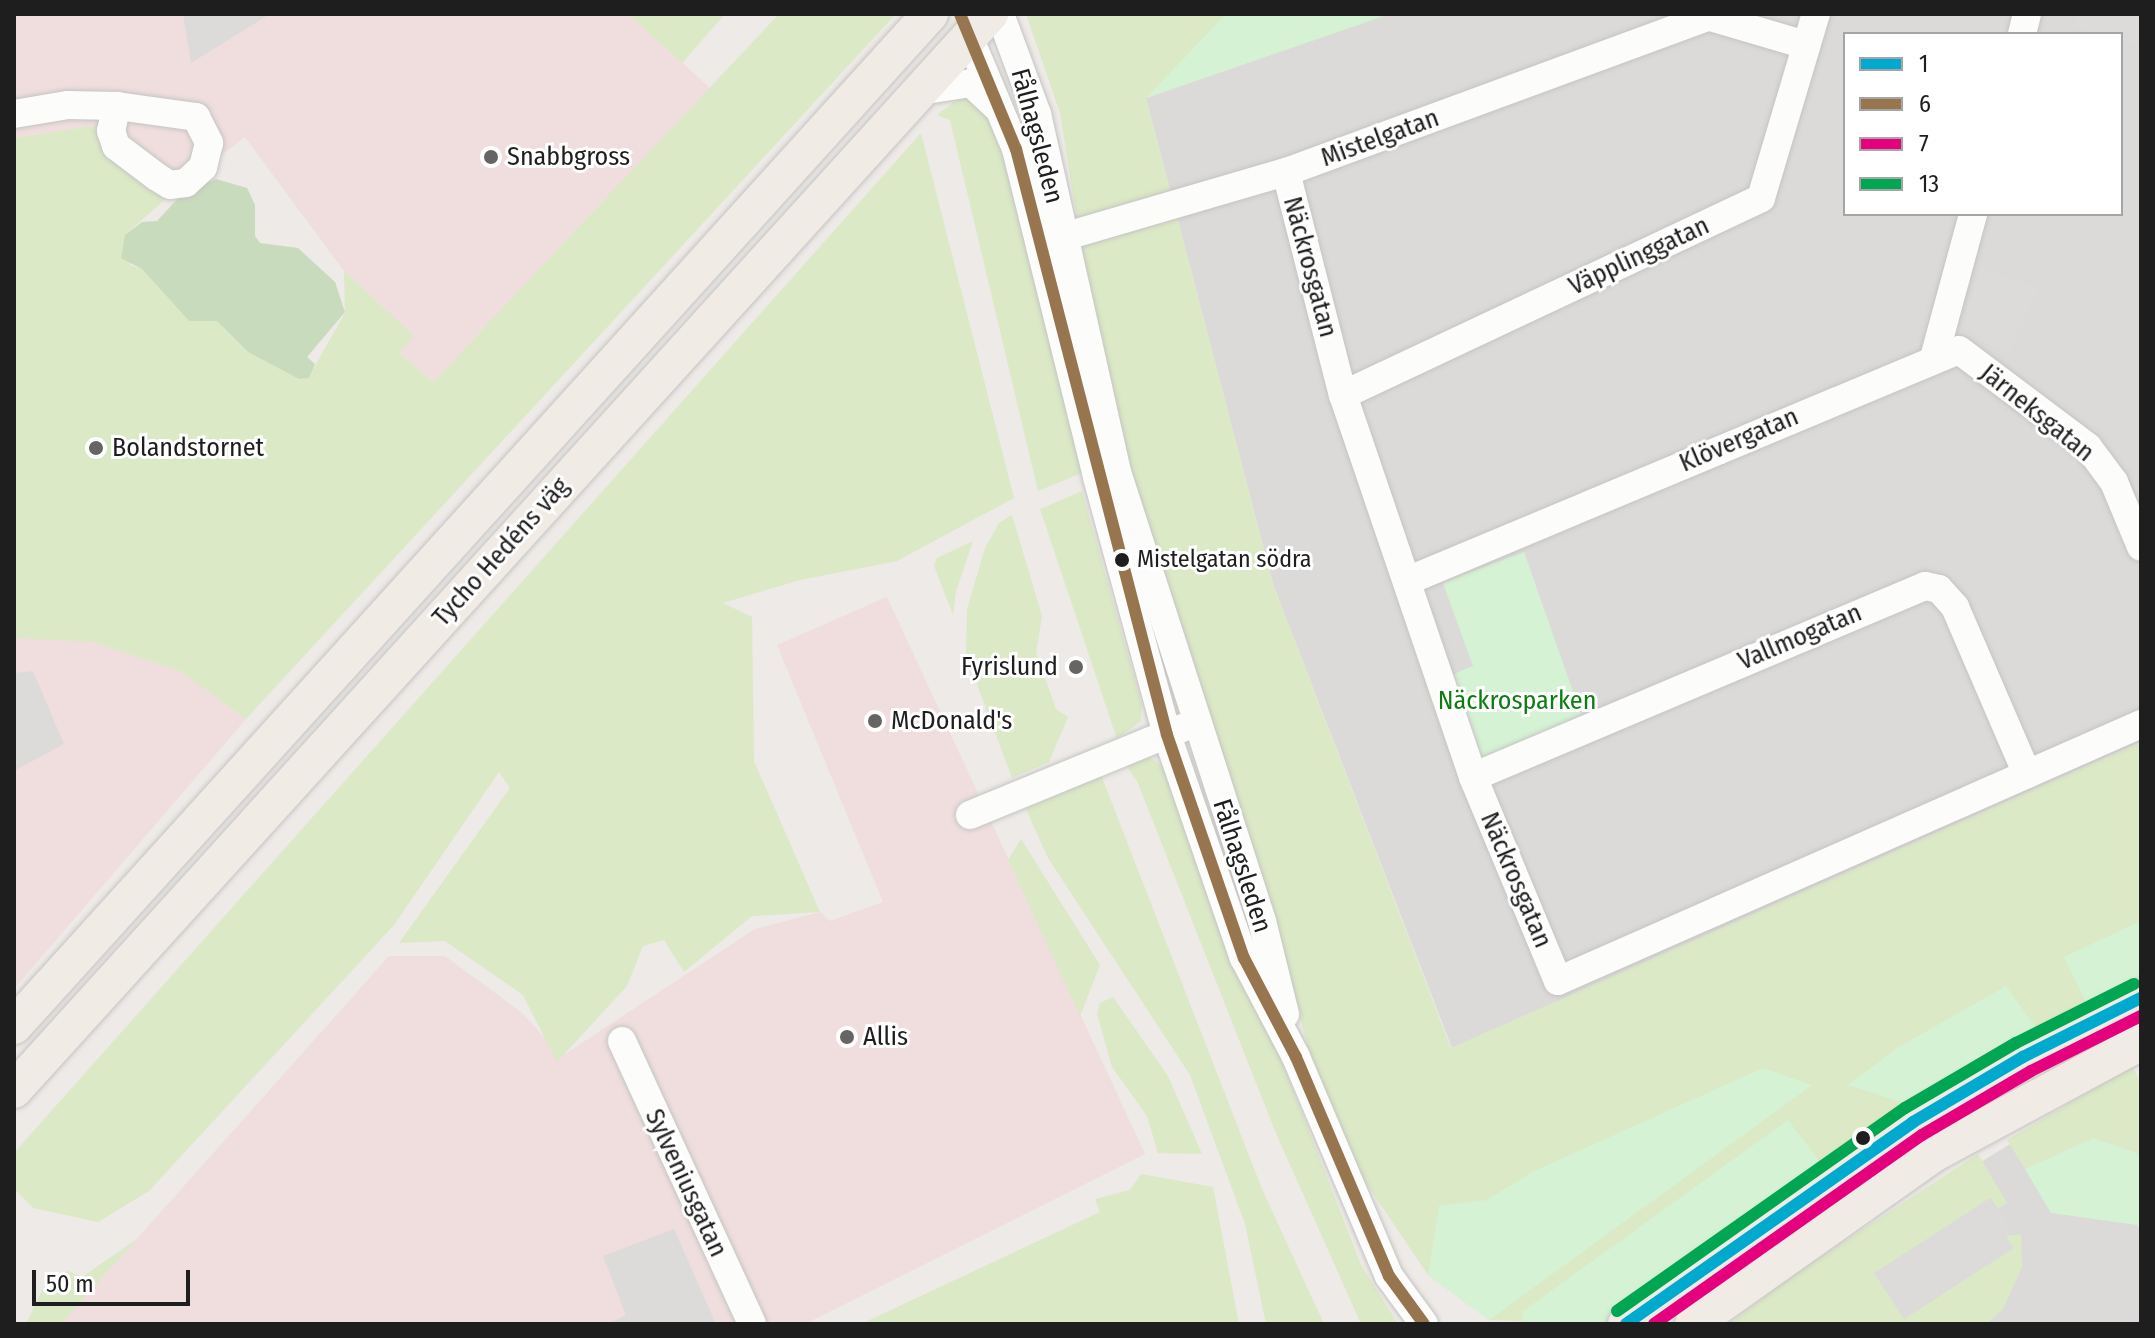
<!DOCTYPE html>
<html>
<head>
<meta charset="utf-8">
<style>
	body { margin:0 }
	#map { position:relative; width:2155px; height:1338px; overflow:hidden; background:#edeae7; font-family:"Fira Sans Condensed",sans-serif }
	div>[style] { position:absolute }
	.residential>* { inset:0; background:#dcdad8 }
	.commercial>* { inset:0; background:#efdedd }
	.grass>* { inset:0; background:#dbe9c6 }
	.forest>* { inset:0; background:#c9dbbd }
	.park>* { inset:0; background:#d5f2d4 }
	.parking>* { inset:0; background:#dddbda }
	.roads { filter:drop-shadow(0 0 2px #c5c4c3) drop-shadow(0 0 2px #c5c4c3) }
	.minor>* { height:28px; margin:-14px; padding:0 14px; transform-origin:14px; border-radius:14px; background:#fcfcfb }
	.major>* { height:36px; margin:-18px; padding:0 18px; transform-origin:18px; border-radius:18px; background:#f0ebe4 }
	.bus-1>* { height:12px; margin:-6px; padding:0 6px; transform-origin:6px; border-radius:6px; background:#00a9ce }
	.bus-2>* { height:12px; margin:-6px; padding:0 6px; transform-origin:6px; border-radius:6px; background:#97764f }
	.bus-3>* { height:12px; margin:-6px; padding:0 6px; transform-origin:6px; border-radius:6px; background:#e5007d }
	.bus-4>* { height:12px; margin:-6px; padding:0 6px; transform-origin:6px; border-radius:6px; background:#00a651 }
	.dots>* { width:22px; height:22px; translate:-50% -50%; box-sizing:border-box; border:4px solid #fff; border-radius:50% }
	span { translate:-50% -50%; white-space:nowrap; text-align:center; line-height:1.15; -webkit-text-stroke:6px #fff; paint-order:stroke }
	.bus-label { font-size:24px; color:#1e1e1e }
	.left { translate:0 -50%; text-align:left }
	.street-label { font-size:26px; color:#1e1e1e }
	.poi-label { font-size:26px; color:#1e1e1e }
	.right { translate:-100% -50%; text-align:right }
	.park-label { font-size:26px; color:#0d7c12 }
	.frame { position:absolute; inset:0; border:16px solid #1e1e1e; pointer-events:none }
	.legend { position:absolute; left:1843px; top:32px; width:280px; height:184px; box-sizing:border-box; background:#fff; border:2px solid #a5a5a5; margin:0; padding:10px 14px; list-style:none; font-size:24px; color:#1e1e1e }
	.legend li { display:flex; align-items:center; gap:16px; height:40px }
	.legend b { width:40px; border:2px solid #a5a5a5 }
	.scale { position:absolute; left:32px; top:1270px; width:158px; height:36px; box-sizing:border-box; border:4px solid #1e1e1e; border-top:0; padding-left:10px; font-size:24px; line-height:28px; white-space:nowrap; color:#1e1e1e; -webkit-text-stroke:6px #fff; paint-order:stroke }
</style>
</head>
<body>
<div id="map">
	<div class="residential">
		<div style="clip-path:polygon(evenodd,1389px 14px,2141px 14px,2141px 742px,1452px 1048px,1273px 584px,1146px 98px,1389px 14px,1845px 34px,2121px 34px,2121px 214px,1845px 214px,1845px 34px)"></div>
		<div style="clip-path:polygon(2124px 1073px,2141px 1100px,2141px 1324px,1740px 1324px,1816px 1265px)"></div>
	</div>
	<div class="commercial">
		<div style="clip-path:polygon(14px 14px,628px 14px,710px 88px,433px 382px,399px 353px,413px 336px,344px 271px,245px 137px,172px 193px,92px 126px,14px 138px)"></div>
		<div style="clip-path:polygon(887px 597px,1145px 1154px,805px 1324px,61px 1324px,389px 956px,445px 956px,521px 1012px,562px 1056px,755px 929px,820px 912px,830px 921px,883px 902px,777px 645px)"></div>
		<div style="clip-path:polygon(24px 636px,93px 642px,181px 671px,246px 719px,14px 989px,14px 638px)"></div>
	</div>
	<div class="grass">
		<div style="clip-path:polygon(628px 14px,725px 14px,682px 63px)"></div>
		<div style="clip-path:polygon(779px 14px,894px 16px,246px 719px,180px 671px,93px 642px,14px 638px,14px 138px,92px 126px,172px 193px,125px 235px,130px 265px,142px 269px,189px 321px,217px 321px,248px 352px,299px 379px,308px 378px,345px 313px,344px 271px,414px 336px,399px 353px,433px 382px)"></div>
		<div style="clip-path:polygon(1026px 14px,1389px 14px,1146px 98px,1273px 584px,1451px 1048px,2141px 742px,2141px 983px,1602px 1324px,1489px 1320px,1428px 1275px,1358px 1171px,1309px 1053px,1275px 917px,1130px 468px,1087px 282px,1060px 113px)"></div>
		<div style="clip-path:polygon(963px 95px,984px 100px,1009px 170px,1087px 471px,1038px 491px,950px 120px,937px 115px)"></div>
		<div style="clip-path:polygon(921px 133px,1014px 498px,897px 561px,800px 580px,723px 603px,752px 617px,754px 761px,820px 912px,752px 916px,684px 972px,664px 940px,643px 946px,627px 986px,557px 1062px,523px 995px,445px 941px,399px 943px,510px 788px,499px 772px,394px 925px,149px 1191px,98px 1222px,33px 1208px,14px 1189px,14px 1153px)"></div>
		<div style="clip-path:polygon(1082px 491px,1142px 705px,1141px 721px,1117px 739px,1040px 509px)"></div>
		<div style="clip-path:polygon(1012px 515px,1042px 616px,1036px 653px,1056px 709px,1068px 717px,1049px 762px,1012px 778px,966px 655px,967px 609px,985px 548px,999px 523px)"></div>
		<div style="clip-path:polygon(973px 541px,956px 591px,953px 615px,934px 566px,937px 558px)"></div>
		<div style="clip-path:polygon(1149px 756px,1170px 773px,1361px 1265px,1398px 1324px,1361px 1324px,1275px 1131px,1137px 781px,1126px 766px)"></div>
		<div style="clip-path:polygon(1101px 775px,1262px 1189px,1324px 1324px,1266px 1324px,1245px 1224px,1190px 1075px,1048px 858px,1026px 809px)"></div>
		<div style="clip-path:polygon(1021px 839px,1100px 965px,1080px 1016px,1008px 860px)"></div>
		<div style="clip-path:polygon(1113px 997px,1168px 1076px,1202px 1154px,1158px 1153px,1147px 1116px,1112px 1067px,1097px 1014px,1100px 1003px)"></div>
		<div style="clip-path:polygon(2133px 1066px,2141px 1085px,2141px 1154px,2093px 1138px,2025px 1169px,2007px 1140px)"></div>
		<div style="clip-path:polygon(1978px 1154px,2007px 1203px,1998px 1209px,1990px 1198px,1875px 1273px,1904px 1319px,2013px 1248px,2006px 1236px,2021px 1234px,2022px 1267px,2003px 1309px,1987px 1324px,1729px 1324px,1793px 1275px)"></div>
		<div style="clip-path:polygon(1141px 1174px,1213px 1187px,1239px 1324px,861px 1324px,1100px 1212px,1095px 1199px,1130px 1190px)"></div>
		<div style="clip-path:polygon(137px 1239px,61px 1324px,26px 1324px,43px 1288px,68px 1271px,82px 1277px)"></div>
	</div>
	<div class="forest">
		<div style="clip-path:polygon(216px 179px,247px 188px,255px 205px,255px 236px,260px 243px,298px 248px,335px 282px,345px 312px,307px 357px,315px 364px,309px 378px,299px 379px,248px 352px,217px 321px,189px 321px,142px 269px,121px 258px,125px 235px,142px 222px,157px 221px,183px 193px)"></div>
	</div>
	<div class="park">
		<div style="clip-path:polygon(1226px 14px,1389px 14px,1146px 98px)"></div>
		<div style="clip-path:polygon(1524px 552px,1584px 723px,1482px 767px,1451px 675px,1473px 666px,1443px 583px)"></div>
		<div style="clip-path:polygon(2141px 921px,2141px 983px,2089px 1009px,2064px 957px)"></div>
		<div style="clip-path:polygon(2006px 986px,2040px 1033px,1913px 1106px,1848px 1085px,1899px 1047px)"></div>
		<div style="clip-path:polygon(1763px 1068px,1812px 1085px,1489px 1320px,1428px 1275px,1439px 1206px,1487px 1200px,1532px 1172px)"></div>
		<div style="clip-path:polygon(1788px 1120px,1824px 1167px,1603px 1324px,1524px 1324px,1522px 1312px)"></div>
		<div style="clip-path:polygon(2093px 1138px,2141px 1154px,2141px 1231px,2137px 1225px,2051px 1213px,2025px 1169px)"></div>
	</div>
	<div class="parking">
		<div style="clip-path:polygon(183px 14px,270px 14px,191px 63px)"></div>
		<div style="clip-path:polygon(2078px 14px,2141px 16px,2141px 47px,2121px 41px,2121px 34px,2074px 28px)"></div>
		<div style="clip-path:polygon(1981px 268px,2039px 288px,2008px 352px,1989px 344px,1963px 321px)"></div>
		<div style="clip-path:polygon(33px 671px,64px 744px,14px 771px,14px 673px)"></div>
		<div style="clip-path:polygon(1991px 1198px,2012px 1231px,2006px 1236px,2014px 1248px,1904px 1319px,1874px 1273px)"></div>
		<div style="clip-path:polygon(674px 1229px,716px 1324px,607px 1324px,626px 1315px,603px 1256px)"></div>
	</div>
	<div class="roads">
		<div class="minor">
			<div style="left:1000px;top:14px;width:107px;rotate:69.7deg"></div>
			<div style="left:1037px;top:114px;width:367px;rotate:77.4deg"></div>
			<div style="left:1117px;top:472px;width:472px;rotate:72.1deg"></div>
			<div style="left:1262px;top:921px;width:96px;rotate:76.1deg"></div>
			<div style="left:1714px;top:18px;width:96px;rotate:16.4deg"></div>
			<div style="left:2022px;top:34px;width:21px;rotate:-76deg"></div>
			<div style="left:969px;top:37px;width:121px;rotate:67.2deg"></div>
			<div style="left:1016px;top:149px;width:338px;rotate:76.1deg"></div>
			<div style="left:1097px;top:477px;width:267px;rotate:74.8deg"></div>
			<div style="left:1167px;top:735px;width:236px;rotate:71deg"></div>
			<div style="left:1244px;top:958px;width:112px;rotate:62.3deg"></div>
			<div style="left:1296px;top:1057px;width:238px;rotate:67deg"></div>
			<div style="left:1389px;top:1276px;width:59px;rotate:53.9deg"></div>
			<div style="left:919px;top:91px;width:53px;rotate:-8.7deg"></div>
			<div style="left:971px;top:83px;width:34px;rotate:43deg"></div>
			<div style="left:14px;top:114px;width:55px;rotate:-9.5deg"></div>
			<div style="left:68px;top:105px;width:49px;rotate:1.2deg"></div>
			<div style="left:117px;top:106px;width:80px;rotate:7.9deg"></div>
			<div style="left:196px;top:117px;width:29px;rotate:63deg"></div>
			<div style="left:209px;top:143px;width:25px;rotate:104deg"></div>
			<div style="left:203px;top:167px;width:23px;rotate:137deg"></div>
			<div style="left:186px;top:183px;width:16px;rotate:173deg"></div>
			<div style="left:170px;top:185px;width:15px;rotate:-148deg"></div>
			<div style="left:157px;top:177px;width:51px;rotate:-142.9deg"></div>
			<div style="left:116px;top:146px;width:16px;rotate:-108deg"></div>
			<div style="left:111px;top:131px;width:26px;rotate:-77deg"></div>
			<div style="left:1286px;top:172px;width:230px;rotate:75.7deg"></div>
			<div style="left:1343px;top:395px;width:404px;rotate:71.2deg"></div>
			<div style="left:1473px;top:777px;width:221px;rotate:67.4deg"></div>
			<div style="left:1558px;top:981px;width:637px;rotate:-23.79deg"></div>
			<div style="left:1046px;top:242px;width:250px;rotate:-16.3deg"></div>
			<div style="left:1286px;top:172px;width:457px;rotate:-20.2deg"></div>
			<div style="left:1934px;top:358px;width:149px;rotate:-74.8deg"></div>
			<div style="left:1343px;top:395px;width:462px;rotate:-25.2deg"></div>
			<div style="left:1761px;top:198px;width:192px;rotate:-73.4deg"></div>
			<div style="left:1407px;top:581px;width:598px;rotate:-22.71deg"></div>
			<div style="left:1959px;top:350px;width:161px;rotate:36.9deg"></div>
			<div style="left:2088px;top:447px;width:44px;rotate:53.4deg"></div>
			<div style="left:2114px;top:482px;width:70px;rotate:67.4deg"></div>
			<div style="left:1473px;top:777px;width:491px;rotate:-22.9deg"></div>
			<div style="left:1925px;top:586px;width:14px;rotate:12deg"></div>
			<div style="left:1939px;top:589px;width:24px;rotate:48deg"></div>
			<div style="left:1955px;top:607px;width:182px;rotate:66.7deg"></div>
			<div style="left:970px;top:815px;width:229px;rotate:-22.3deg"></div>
			<div style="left:622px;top:1041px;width:311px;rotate:65.3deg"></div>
		</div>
		<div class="major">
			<div style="left:14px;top:1026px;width:1365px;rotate:-47.85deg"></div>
			<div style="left:14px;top:1090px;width:1453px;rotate:-47.79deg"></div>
			<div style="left:1626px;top:1324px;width:351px;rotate:-35.1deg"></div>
			<div style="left:1913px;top:1122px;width:128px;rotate:-30.6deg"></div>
			<div style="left:2023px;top:1057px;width:132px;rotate:-26.6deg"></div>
			<div style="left:1693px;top:1324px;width:294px;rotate:-35.3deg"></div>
			<div style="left:1933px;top:1154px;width:236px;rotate:-28.3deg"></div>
		</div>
	</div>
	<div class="bus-1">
		<div style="left:1626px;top:1324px;width:351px;rotate:-35.1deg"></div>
		<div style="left:1913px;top:1122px;width:128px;rotate:-30.6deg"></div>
		<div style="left:2023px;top:1057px;width:132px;rotate:-26.6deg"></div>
	</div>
	<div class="bus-2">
		<div style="left:960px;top:14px;width:146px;rotate:67.5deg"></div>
		<div style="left:1016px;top:149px;width:605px;rotate:75.55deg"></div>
		<div style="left:1167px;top:735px;width:236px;rotate:71deg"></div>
		<div style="left:1244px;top:958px;width:112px;rotate:62.3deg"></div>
		<div style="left:1296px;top:1057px;width:238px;rotate:67deg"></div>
		<div style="left:1389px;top:1276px;width:59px;rotate:53.9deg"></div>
	</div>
	<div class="bus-3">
		<div style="left:1654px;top:1324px;width:328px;rotate:-35.2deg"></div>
		<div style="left:1922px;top:1135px;width:126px;rotate:-30.4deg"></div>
		<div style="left:2031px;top:1071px;width:123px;rotate:-26.6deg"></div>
	</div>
	<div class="bus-4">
		<div style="left:1617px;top:1311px;width:352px;rotate:-35.2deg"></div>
		<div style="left:1905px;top:1108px;width:129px;rotate:-30.4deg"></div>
		<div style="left:2016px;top:1043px;width:132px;rotate:-26.6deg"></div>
	</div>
	<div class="dots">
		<div style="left:491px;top:157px;background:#666564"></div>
		<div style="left:96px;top:448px;background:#666564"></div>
		<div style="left:1122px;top:560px;background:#1e1e1e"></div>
		<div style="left:1076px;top:667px;background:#666564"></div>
		<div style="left:875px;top:721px;background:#666564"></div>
		<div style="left:847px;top:1037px;background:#666564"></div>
		<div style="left:1863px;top:1138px;background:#1e1e1e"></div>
	</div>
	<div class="bus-label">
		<span class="left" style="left:1137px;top:560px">Mistelgatan södra</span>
	</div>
	<div class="street-label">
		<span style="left:1037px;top:136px;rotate:75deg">Fålhagsleden</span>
		<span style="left:1380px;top:138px;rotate:-20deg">Mistelgatan</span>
		<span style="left:1639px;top:256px;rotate:-25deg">Väpplinggatan</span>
		<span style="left:1310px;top:267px;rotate:75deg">Näckrosgatan</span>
		<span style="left:2037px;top:413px;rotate:39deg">Järneksgatan</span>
		<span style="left:1739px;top:440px;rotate:-23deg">Klövergatan</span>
		<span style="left:501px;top:552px;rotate:-48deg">Tycho Hedéns väg</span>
		<span style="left:1800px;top:637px;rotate:-23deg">Vallmogatan</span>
		<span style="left:1242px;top:866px;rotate:72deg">Fålhagsleden</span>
		<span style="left:1516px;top:880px;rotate:67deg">Näckrosgatan</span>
		<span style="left:686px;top:1183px;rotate:65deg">Sylveniusgatan</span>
	</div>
	<div class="poi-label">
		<span class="left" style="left:507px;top:157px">Snabbgross</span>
		<span class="left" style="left:112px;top:448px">Bolandstornet</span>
		<span class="right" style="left:1058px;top:667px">Fyrislund</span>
		<span class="left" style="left:891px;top:721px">McDonald's</span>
		<span class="left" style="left:863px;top:1037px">Allis</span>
	</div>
	<div class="park-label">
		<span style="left:1517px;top:701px">Näckrosparken</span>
	</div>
	<div class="frame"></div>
	<ul class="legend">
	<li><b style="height:10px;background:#00a9ce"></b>1</li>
	<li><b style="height:10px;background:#97764f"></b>6</li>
	<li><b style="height:10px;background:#e5007d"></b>7</li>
	<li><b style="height:10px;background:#00a651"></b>13</li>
	</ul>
	<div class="scale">50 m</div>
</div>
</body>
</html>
